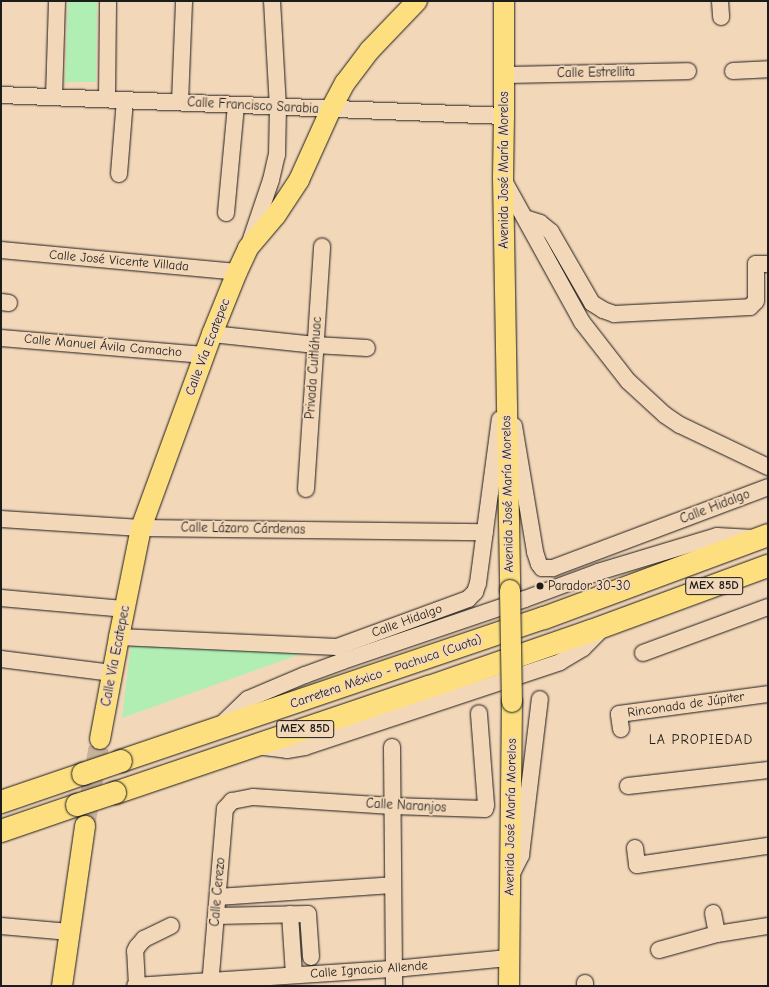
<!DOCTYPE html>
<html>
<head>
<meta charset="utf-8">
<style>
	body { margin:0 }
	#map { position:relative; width:769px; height:987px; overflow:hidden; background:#f3d7b9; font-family:"Comic Neue",sans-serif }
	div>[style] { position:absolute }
	.green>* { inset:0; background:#b1eeb3 }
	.major-tunnel>* { height:20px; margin-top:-10px; transform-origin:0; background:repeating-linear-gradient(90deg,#c8b29a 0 20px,transparent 0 30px) }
	.roads { filter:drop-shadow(0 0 1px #1c1c1c) drop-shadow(0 0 1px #1c1c1c) }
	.minor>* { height:16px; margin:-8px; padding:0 8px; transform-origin:8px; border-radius:8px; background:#f3d7b9 }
	.major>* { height:20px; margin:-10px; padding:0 10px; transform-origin:10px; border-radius:10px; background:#fddf80 }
	.highway>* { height:22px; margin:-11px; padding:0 11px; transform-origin:11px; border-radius:11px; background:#fddf80 }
	.bridges { filter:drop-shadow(0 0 1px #1c1c1c) drop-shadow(0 0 1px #1c1c1c) }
	.major-bridge>* { height:20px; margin:-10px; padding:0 10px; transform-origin:10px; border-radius:10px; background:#fddf80 }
	.highway-bridge>* { height:22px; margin:-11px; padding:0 11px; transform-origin:11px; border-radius:11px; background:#fddf80 }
	.dots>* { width:11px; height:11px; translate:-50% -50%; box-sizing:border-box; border:2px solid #f3d7b9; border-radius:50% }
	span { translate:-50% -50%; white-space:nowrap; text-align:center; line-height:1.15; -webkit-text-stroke:3.5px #f3d7b9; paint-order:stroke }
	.shield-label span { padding:1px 3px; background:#f3d7b9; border:1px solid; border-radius:3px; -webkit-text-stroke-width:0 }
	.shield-label { font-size:12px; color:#1c1c1c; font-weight:700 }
	.street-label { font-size:13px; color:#1c1c1c }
	.poi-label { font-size:13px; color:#1c1c1c }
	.left { translate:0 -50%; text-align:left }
	.neighbourhood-label { font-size:14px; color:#1c1c1c; letter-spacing:1px }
	.frame { position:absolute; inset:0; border:2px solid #1c1c1c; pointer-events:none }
</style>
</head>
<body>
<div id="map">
	<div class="green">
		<div style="clip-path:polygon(68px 1px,97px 1px,96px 82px,65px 82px)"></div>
		<div style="clip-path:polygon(131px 643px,306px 652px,122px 718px)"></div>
	</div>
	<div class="major-tunnel">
		<div style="left:85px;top:826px;width:88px;rotate:-80.2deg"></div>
	</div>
	<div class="roads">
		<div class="minor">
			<div style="left:720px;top:1px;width:16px;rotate:86deg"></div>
			<div style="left:733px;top:71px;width:35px;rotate:-3deg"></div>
			<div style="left:504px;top:75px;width:184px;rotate:-1.2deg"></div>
			<div style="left:1px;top:95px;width:503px;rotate:2.39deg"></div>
			<div style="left:54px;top:97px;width:96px;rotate:-88.2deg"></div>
			<div style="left:107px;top:99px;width:98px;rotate:-89.4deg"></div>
			<div style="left:180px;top:102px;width:101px;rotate:-87.7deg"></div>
			<div style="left:119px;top:174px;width:74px;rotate:-85.4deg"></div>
			<div style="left:503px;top:179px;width:163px;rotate:61.1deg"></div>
			<div style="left:582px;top:322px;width:75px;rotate:52.1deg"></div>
			<div style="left:628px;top:381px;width:50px;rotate:42.6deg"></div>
			<div style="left:665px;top:415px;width:18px;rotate:34deg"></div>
			<div style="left:680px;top:425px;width:98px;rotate:25.5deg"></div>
			<div style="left:226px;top:213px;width:107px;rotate:-84.7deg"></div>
			<div style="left:525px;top:218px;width:16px;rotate:18deg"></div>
			<div style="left:540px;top:223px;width:14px;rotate:39deg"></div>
			<div style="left:551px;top:232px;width:82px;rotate:60deg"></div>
			<div style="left:592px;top:303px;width:13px;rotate:32deg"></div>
			<div style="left:603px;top:310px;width:12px;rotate:20deg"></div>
			<div style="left:614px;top:314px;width:136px;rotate:-2.9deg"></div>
			<div style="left:750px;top:307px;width:8px;rotate:-45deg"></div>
			<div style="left:756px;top:301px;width:37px;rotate:-90deg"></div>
			<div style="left:756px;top:264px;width:12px"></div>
			<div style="left:250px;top:242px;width:65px;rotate:-71.3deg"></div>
			<div style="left:271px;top:180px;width:26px;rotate:-77deg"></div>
			<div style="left:277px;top:155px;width:47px;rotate:-88.8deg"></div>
			<div style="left:278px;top:108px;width:107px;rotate:-93.2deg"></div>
			<div style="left:1px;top:250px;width:237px;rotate:5.3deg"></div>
			<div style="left:1px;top:302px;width:8px;rotate:7deg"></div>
			<div style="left:212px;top:334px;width:104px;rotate:6.1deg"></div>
			<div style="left:315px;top:345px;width:52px;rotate:3.3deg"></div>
			<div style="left:1px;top:338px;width:204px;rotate:4.8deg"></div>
			<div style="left:514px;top:426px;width:128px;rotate:80.5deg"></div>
			<div style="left:535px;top:552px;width:13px;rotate:72deg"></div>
			<div style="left:539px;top:564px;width:5px;rotate:53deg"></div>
			<div style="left:542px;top:568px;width:11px"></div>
			<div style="left:553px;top:568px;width:230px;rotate:-20.6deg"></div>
			<div style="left:306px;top:489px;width:243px;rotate:-86.2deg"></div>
			<div style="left:1px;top:519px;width:140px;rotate:3.7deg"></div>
			<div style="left:141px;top:528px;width:344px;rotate:0.7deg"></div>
			<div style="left:1px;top:598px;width:123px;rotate:5.1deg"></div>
			<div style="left:119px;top:637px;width:218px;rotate:2.6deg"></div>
			<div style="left:337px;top:647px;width:140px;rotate:-20.1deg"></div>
			<div style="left:468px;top:599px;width:10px;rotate:-45deg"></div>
			<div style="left:475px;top:592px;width:9px;rotate:-72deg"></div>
			<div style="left:478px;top:583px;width:165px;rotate:-82.4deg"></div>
			<div style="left:643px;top:653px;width:133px;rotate:-20.2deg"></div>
			<div style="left:1px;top:659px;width:112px;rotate:7.2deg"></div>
			<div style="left:221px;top:725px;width:37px;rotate:-44deg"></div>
			<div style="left:248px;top:699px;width:62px;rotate:-22.8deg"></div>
			<div style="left:305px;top:675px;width:40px;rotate:-20.2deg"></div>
			<div style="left:343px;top:661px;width:192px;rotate:-18.8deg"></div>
			<div style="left:525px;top:599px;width:78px;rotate:-20.3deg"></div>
			<div style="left:598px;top:572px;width:124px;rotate:-16.8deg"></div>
			<div style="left:717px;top:536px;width:36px;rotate:3deg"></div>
			<div style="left:621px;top:729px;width:15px;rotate:-98deg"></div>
			<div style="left:619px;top:714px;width:150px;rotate:-7.6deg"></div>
			<div style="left:256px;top:746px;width:31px;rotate:7deg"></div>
			<div style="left:287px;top:750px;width:18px;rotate:-9deg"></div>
			<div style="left:305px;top:747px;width:269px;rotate:-18.4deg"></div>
			<div style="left:560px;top:662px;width:27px;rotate:-31deg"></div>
			<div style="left:583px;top:648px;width:28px;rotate:-45deg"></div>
			<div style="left:392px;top:747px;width:239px;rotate:89.5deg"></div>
			<div style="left:628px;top:786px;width:141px;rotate:-6.5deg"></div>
			<div style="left:635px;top:848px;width:17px;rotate:83deg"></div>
			<div style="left:637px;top:865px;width:132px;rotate:-8.3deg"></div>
			<div style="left:510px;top:877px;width:25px;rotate:-63deg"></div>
			<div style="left:521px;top:855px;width:157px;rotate:-83.1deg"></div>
			<div style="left:218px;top:897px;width:174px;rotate:-3.9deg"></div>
			<div style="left:713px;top:913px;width:21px;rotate:79deg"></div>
			<div style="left:290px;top:914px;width:61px;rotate:86.2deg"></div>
			<div style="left:216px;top:916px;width:92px;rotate:-1.2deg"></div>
			<div style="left:308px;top:914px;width:43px;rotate:86deg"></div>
			<div style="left:1px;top:926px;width:69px;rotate:5deg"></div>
			<div style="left:659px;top:950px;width:60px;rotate:-15.4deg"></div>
			<div style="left:717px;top:934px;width:52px;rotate:-8.9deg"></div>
			<div style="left:585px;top:983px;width:3px;rotate:90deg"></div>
			<div style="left:135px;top:986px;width:260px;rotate:-3.8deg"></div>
			<div style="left:394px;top:969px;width:115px;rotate:-5.5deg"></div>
			<div style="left:137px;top:986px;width:35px;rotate:-93deg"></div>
			<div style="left:135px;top:951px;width:4px;rotate:-63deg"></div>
			<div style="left:137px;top:947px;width:11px;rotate:-49deg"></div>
			<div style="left:144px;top:939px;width:30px;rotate:-26deg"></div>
			<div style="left:210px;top:986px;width:178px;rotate:-85.2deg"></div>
			<div style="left:225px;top:809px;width:11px;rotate:-49deg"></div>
			<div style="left:232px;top:801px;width:21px;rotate:-11deg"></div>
			<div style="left:253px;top:797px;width:139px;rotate:3.7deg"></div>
			<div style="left:392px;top:806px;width:93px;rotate:1.8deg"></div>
			<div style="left:485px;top:809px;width:4px;rotate:-76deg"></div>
			<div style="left:486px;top:805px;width:92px;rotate:-94.4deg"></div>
		</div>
		<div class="major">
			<div style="left:504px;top:1px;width:115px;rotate:90deg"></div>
			<div style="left:504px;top:116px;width:61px;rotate:90.9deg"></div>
			<div style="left:503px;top:177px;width:413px;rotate:89deg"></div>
			<div style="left:100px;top:739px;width:104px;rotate:-79.4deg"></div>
			<div style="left:119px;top:637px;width:111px;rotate:-78.6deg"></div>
			<div style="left:141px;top:528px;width:207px;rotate:-69.9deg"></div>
			<div style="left:212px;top:334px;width:67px;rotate:-68deg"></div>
			<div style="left:237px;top:272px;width:26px;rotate:-65deg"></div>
			<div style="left:248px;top:248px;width:43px;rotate:-49.7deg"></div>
			<div style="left:276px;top:215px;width:42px;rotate:-56.7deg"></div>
			<div style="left:299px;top:180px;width:78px;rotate:-65.7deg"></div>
			<div style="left:331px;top:109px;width:30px;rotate:-62deg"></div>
			<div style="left:345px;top:83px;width:41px;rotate:-52.9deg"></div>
			<div style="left:370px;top:50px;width:68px;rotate:-46.2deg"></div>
			<div style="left:62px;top:986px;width:162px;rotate:-81.8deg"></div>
			<div style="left:509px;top:986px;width:284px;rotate:-89.4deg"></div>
		</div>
		<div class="highway">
			<div style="left:121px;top:761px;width:447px;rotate:-18.7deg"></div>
			<div style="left:544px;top:618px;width:239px;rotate:-20.3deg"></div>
			<div style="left:115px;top:793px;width:331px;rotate:-18.7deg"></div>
			<div style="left:429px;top:687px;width:171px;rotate:-19.1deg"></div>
			<div style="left:591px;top:631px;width:189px;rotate:-20.2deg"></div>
			<div style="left:1px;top:802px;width:87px;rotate:-18.9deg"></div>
			<div style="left:1px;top:831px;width:80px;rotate:-18.9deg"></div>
		</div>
	</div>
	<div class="bridges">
		<div class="major-bridge">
			<div style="left:510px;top:590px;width:112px;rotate:89deg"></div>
		</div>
		<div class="highway-bridge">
			<div style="left:83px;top:774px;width:40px;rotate:-18.9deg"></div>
			<div style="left:77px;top:805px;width:40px;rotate:-18deg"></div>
		</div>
	</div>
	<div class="dots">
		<div style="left:540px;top:586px;background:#1c1c1c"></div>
	</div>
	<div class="shield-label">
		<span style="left:714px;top:586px">MEX 85D</span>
		<span style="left:305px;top:729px">MEX 85D</span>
	</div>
	<div class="street-label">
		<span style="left:596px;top:73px;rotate:-1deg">Calle Estrellita</span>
		<span style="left:253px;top:106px;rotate:3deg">Calle Francisco Sarabia</span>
		<span style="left:504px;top:170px;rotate:-90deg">Avenida José María Morelos</span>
		<span style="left:119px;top:261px;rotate:5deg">Calle José Vicente Villada</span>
		<span style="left:103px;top:346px;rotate:5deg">Calle Manuel Ávila Camacho</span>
		<span style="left:208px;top:347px;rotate:-69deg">Calle Vía Ecatepec</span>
		<span style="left:314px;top:368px;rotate:-86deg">Privada Cuitláhuac</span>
		<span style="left:508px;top:494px;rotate:-91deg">Avenida José María Morelos</span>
		<span style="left:715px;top:507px;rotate:-21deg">Calle Hidalgo</span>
		<span style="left:243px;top:529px;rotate:1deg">Calle Lázaro Cárdenas</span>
		<span style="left:407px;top:621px;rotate:-20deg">Calle Hidalgo</span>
		<span style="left:116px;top:656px;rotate:-79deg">Calle Vía Ecatepec</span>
		<span style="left:386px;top:672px;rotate:-19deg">Carretera México - Pachuca (Cuota)</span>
		<span style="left:686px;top:705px;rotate:-8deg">Rinconada de Júpiter</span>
		<span style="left:406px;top:806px;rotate:3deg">Calle Naranjos</span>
		<span style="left:511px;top:817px;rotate:-89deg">Avenida José María Morelos</span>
		<span style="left:218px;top:892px;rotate:-85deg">Calle Cerezo</span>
		<span style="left:369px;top:970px;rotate:-4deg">Calle Ignacio Allende</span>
	</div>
	<div class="poi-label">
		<span class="left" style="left:548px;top:586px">Parador 30-30</span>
	</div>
	<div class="neighbourhood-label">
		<span style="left:701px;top:740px">LA PROPIEDAD</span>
	</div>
	<div class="frame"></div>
</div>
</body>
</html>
